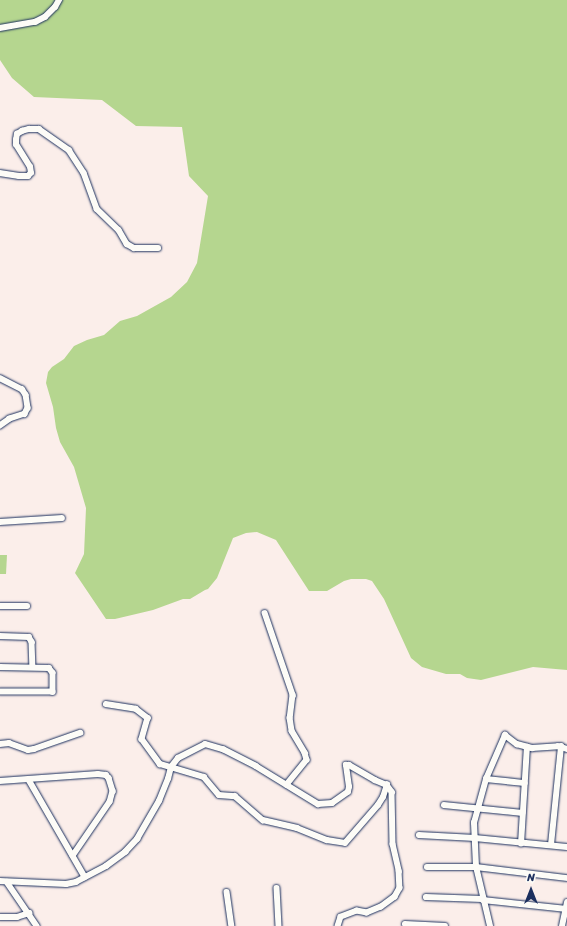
<!DOCTYPE html>
<html>
<head>
<meta charset="utf-8">
<style>
	body { margin:0 }
	#map { position:relative; width:567px; height:926px; overflow:hidden; background:#fbeeea; font-family:Sriracha,sans-serif }
	div>[style] { position:absolute }
	.green>* { inset:0; background:#b5d68f }
	.roads { filter:drop-shadow(0 0 1px #1b2f5e) drop-shadow(0 0 1px #1b2f5e) }
	.minor>* { height:5.5px; margin:-2.75px; padding:0 2.75px; transform-origin:2.75px; border-radius:2.75px; background:#fdfcf7 }
	span { translate:-50% -50%; white-space:nowrap; text-align:center; line-height:1.15; -webkit-text-stroke:4px #fdfcf7; paint-order:stroke }
	.north { position:absolute; left:511px; top:870px; width:40px; height:40px; -webkit-text-stroke:3px #fdfcf7; paint-order:stroke; rotate:0deg; font-size:11px; font-weight:700; line-height:16px; text-align:center; color:#1b2f5e }
	.north::after { content:''; display:block; margin:auto; width:14px; height:18px; background:#1b2f5e; clip-path:polygon(50% 0,100% 100%,50% 72%,0 100%) }
</style>
</head>
<body>
<div id="map">
	<div class="green">
		<div style="clip-path:polygon(0 0,567px 0,567px 670px,533px 667px,481px 680px,467px 678px,460px 674px,446px 674px,422px 667px,411px 658px,384px 599px,372px 581px,366px 579px,351px 579px,344px 581px,327px 591px,309px 591px,276px 540px,257px 532px,246px 533px,233px 538px,217px 578px,208px 589px,205px 590px,190px 599px,183px 599px,153px 610px,115px 619px,106px 619px,75px 573px,84px 554px,86px 508px,74px 467px,60px 442px,56px 428px,53px 407px,46px 383px,48px 372px,52px 367px,64px 359px,74px 346px,87px 340px,104px 335px,120px 321px,137px 316px,171px 297px,187px 282px,197px 263px,208px 196px,189px 176px,182px 127px,136px 126px,102px 100px,34px 97px,12px 78px,0 60px)"></div>
		<div style="clip-path:polygon(0 555px,7px 555px,6px 574px,0 574px)"></div>
	</div>
	<div class="roads">
		<div class="minor">
			<div style="left:0;top:28px;width:36px;rotate:-10deg"></div>
			<div style="left:35px;top:22px;width:11px;rotate:-27deg"></div>
			<div style="left:45px;top:17px;width:14px;rotate:-45deg"></div>
			<div style="left:55px;top:7px;width:8px;rotate:-60deg"></div>
			<div style="left:0;top:173px;width:19px;rotate:9deg"></div>
			<div style="left:19px;top:176px;width:9px"></div>
			<div style="left:28px;top:176px;width:4px;rotate:-45deg"></div>
			<div style="left:31px;top:173px;width:6px;rotate:-99deg"></div>
			<div style="left:30px;top:167px;width:26px;rotate:-122deg"></div>
			<div style="left:16px;top:145px;width:5px;rotate:-90deg"></div>
			<div style="left:16px;top:140px;width:6px;rotate:-81deg"></div>
			<div style="left:17px;top:134px;width:6px;rotate:-31deg"></div>
			<div style="left:22px;top:131px;width:7px;rotate:-16deg"></div>
			<div style="left:29px;top:129px;width:10px"></div>
			<div style="left:39px;top:129px;width:37px;rotate:35deg"></div>
			<div style="left:69px;top:150px;width:27px;rotate:57deg"></div>
			<div style="left:84px;top:173px;width:38px;rotate:70deg"></div>
			<div style="left:97px;top:209px;width:30px;rotate:44deg"></div>
			<div style="left:119px;top:230px;width:16px;rotate:60deg"></div>
			<div style="left:127px;top:244px;width:8px;rotate:30deg"></div>
			<div style="left:134px;top:248px;width:24px"></div>
			<div style="left:0;top:378px;width:25px;rotate:27deg"></div>
			<div style="left:22px;top:389px;width:7px;rotate:56deg"></div>
			<div style="left:26px;top:395px;width:13px;rotate:81deg"></div>
			<div style="left:28px;top:408px;width:7px;rotate:117deg"></div>
			<div style="left:25px;top:414px;width:16px;rotate:162deg"></div>
			<div style="left:10px;top:419px;width:12px;rotate:145deg"></div>
			<div style="left:0;top:522px;width:62px;rotate:-3.7deg"></div>
			<div style="left:0;top:606px;width:27px"></div>
			<div style="left:265px;top:613px;width:87px;rotate:71.1deg"></div>
			<div style="left:293px;top:695px;width:23px;rotate:97deg"></div>
			<div style="left:290px;top:718px;width:13px;rotate:81deg"></div>
			<div style="left:292px;top:731px;width:26px;rotate:59deg"></div>
			<div style="left:305px;top:753px;width:7px;rotate:74deg"></div>
			<div style="left:307px;top:760px;width:32px;rotate:129deg"></div>
			<div style="left:0;top:636px;width:29px;rotate:2deg"></div>
			<div style="left:29px;top:637px;width:6px;rotate:59deg"></div>
			<div style="left:32px;top:642px;width:25px;rotate:88deg"></div>
			<div style="left:0;top:667px;width:49px;rotate:1.2deg"></div>
			<div style="left:49px;top:668px;width:6px;rotate:51deg"></div>
			<div style="left:53px;top:673px;width:19px;rotate:90deg"></div>
			<div style="left:53px;top:692px;width:53px;rotate:180deg"></div>
			<div style="left:106px;top:704px;width:30px;rotate:9deg"></div>
			<div style="left:136px;top:709px;width:15px;rotate:37deg"></div>
			<div style="left:148px;top:718px;width:22px;rotate:106deg"></div>
			<div style="left:142px;top:739px;width:31px;rotate:54deg"></div>
			<div style="left:160px;top:764px;width:46px;rotate:16.5deg"></div>
			<div style="left:204px;top:777px;width:23px;rotate:50deg"></div>
			<div style="left:219px;top:795px;width:16px;rotate:4deg"></div>
			<div style="left:235px;top:796px;width:37px;rotate:41deg"></div>
			<div style="left:263px;top:820px;width:35px;rotate:13deg"></div>
			<div style="left:297px;top:828px;width:32px;rotate:22deg"></div>
			<div style="left:327px;top:840px;width:18px;rotate:9deg"></div>
			<div style="left:345px;top:843px;width:50px;rotate:-49deg"></div>
			<div style="left:378px;top:805px;width:9px;rotate:-58deg"></div>
			<div style="left:383px;top:797px;width:13px;rotate:-72deg"></div>
			<div style="left:0;top:744px;width:9px;rotate:-6deg"></div>
			<div style="left:9px;top:743px;width:20px;rotate:20deg"></div>
			<div style="left:28px;top:750px;width:6px;rotate:-9deg"></div>
			<div style="left:34px;top:749px;width:49px;rotate:-19.2deg"></div>
			<div style="left:486px;top:779px;width:39px;rotate:6deg"></div>
			<div style="left:29px;top:780px;width:112px;rotate:60deg"></div>
			<div style="left:0;top:781px;width:98px;rotate:-4.1deg"></div>
			<div style="left:98px;top:774px;width:8px;rotate:7deg"></div>
			<div style="left:106px;top:775px;width:4px;rotate:45deg"></div>
			<div style="left:109px;top:778px;width:14px;rotate:73deg"></div>
			<div style="left:113px;top:791px;width:11px;rotate:105deg"></div>
			<div style="left:110px;top:802px;width:65px;rotate:124.4deg"></div>
			<div style="left:444px;top:805px;width:79px;rotate:5.8deg"></div>
			<div style="left:419px;top:835px;width:56px;rotate:3.1deg"></div>
			<div style="left:475px;top:838px;width:92px;rotate:5.6deg"></div>
			<div style="left:521px;top:844px;width:97px;rotate:-86.5deg"></div>
			<div style="left:551px;top:845px;width:99px;rotate:-84.2deg"></div>
			<div style="left:427px;top:867px;width:49px"></div>
			<div style="left:476px;top:867px;width:92px;rotate:6.9deg"></div>
			<div style="left:0;top:881px;width:66px;rotate:2.6deg"></div>
			<div style="left:66px;top:884px;width:10px;rotate:-11deg"></div>
			<div style="left:76px;top:882px;width:34px;rotate:-28deg"></div>
			<div style="left:106px;top:866px;width:24px;rotate:-36deg"></div>
			<div style="left:125px;top:852px;width:18px;rotate:-47deg"></div>
			<div style="left:137px;top:839px;width:44px;rotate:-59.9deg"></div>
			<div style="left:159px;top:801px;width:24px;rotate:-68deg"></div>
			<div style="left:168px;top:779px;width:12px;rotate:-76deg"></div>
			<div style="left:171px;top:767px;width:11px;rotate:-52deg"></div>
			<div style="left:178px;top:758px;width:30px;rotate:-27deg"></div>
			<div style="left:205px;top:744px;width:19px;rotate:16deg"></div>
			<div style="left:223px;top:749px;width:37px;rotate:27deg"></div>
			<div style="left:256px;top:766px;width:73px;rotate:31.5deg"></div>
			<div style="left:318px;top:804px;width:14px;rotate:-4deg"></div>
			<div style="left:332px;top:803px;width:19px;rotate:-35deg"></div>
			<div style="left:348px;top:792px;width:5px;rotate:-79deg"></div>
			<div style="left:349px;top:787px;width:22px;rotate:-98deg"></div>
			<div style="left:346px;top:765px;width:3px"></div>
			<div style="left:349px;top:765px;width:30px;rotate:30deg"></div>
			<div style="left:375px;top:780px;width:13px;rotate:23deg"></div>
			<div style="left:387px;top:785px;width:9px;rotate:54deg"></div>
			<div style="left:392px;top:792px;width:52px;rotate:88.9deg"></div>
			<div style="left:393px;top:844px;width:28px;rotate:77deg"></div>
			<div style="left:399px;top:871px;width:17px;rotate:87deg"></div>
			<div style="left:400px;top:888px;width:10px;rotate:119deg"></div>
			<div style="left:395px;top:897px;width:17px;rotate:144deg"></div>
			<div style="left:381px;top:907px;width:15px;rotate:157deg"></div>
			<div style="left:367px;top:913px;width:10px;rotate:-169deg"></div>
			<div style="left:357px;top:911px;width:17px;rotate:159deg"></div>
			<div style="left:341px;top:917px;width:9px;rotate:108deg"></div>
			<div style="left:7px;top:882px;width:53px;rotate:55.7deg"></div>
			<div style="left:277px;top:888px;width:38px;rotate:87deg"></div>
			<div style="left:227px;top:892px;width:34px;rotate:82deg"></div>
			<div style="left:426px;top:897px;width:56px;rotate:2deg"></div>
			<div style="left:483px;top:900px;width:84px;rotate:6.1deg"></div>
			<div style="left:0;top:917px;width:17px"></div>
			<div style="left:17px;top:917px;width:13px;rotate:-18deg"></div>
			<div style="left:405px;top:924px;width:40px;rotate:2.9deg"></div>
			<div style="left:490px;top:926px;width:61px;rotate:-103.3deg"></div>
			<div style="left:476px;top:867px;width:44px;rotate:-92.6deg"></div>
			<div style="left:474px;top:823px;width:46px;rotate:-74.7deg"></div>
			<div style="left:486px;top:779px;width:48px;rotate:-66.6deg"></div>
			<div style="left:505px;top:735px;width:15px;rotate:37deg"></div>
			<div style="left:517px;top:744px;width:16px;rotate:15deg"></div>
			<div style="left:532px;top:748px;width:26px;rotate:-4deg"></div>
			<div style="left:558px;top:746px;width:9px;rotate:18deg"></div>
			<div style="left:562px;top:926px;width:24px;rotate:-78deg"></div>
		</div>
	</div>
	<div class="north">N</div>
</div>
</body>
</html>
